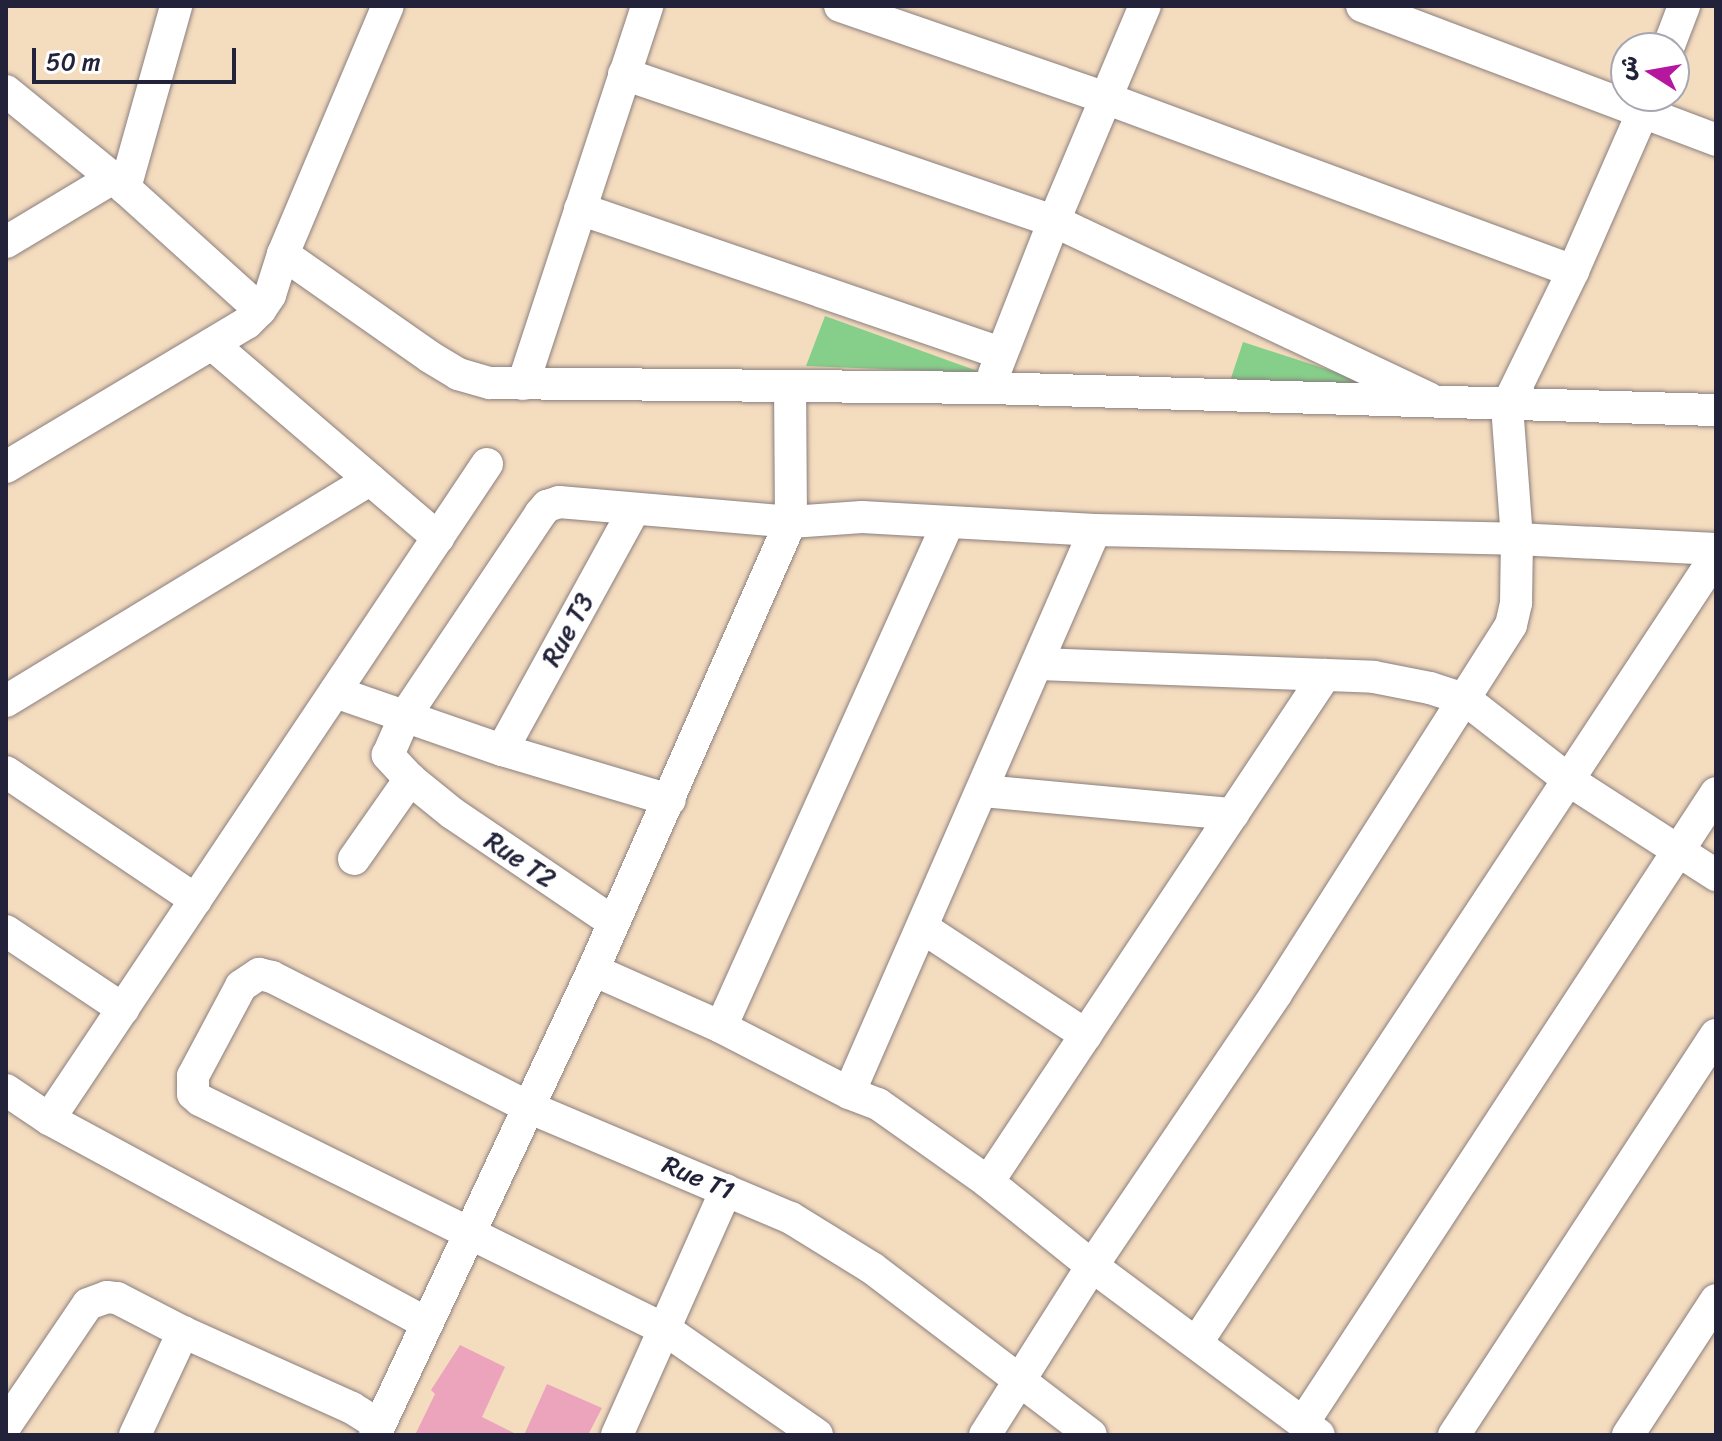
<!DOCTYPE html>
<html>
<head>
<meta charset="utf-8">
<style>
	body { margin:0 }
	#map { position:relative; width:1722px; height:1441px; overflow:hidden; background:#f4dcbf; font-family:Sriracha,"Playpen Sans Arabic",sans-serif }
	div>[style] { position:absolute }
	.green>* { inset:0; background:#86cf8b }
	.building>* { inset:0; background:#eba4bc }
	.roads { filter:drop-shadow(0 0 2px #8b7f7d) drop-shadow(0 0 2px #8b7f7d) }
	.minor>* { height:32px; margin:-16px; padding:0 16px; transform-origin:16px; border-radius:16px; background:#fff }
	span { translate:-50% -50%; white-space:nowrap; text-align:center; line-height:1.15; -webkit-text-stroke:6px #fff; paint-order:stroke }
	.street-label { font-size:26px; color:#22223b }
	.frame { position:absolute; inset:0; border:8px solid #22223b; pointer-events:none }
	.north { position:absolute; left:1610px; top:32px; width:80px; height:80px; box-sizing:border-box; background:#fff; border:2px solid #a7a7b1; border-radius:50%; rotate:281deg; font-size:22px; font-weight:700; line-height:32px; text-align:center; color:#22223b }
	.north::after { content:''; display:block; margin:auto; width:28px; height:36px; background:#b5179e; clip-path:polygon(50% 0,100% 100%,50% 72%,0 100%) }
	.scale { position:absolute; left:32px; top:48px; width:204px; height:36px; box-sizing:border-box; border:4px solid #22223b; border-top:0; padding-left:10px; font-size:24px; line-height:28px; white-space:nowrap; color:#22223b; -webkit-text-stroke:6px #fff; paint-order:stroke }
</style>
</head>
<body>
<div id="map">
	<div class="green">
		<div style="clip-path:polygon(825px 316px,983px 373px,806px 366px)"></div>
		<div style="clip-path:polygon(1243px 342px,1400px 393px,1230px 381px)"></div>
	</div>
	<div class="building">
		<div style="clip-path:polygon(460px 1345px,505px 1367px,482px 1417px,518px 1435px,415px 1435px,435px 1394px,431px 1390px)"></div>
		<div style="clip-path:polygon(547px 1384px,602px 1408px,588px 1435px,524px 1435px)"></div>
	</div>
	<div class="roads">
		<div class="minor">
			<div style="left:840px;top:6px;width:281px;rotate:19.1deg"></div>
			<div style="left:1105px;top:98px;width:499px;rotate:20.3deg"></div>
			<div style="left:1362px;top:6px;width:379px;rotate:20.7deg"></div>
			<div style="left:1668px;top:48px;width:45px;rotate:-69.1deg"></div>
			<div style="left:624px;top:74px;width:454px;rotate:18.9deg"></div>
			<div style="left:1054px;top:221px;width:415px;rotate:25.3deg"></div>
			<div style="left:6px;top:91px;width:154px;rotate:39.2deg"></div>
			<div style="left:125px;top:188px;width:182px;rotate:42.1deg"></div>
			<div style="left:125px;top:188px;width:189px;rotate:-74.3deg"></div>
			<div style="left:580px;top:209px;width:444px;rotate:18.9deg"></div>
			<div style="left:6px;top:242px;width:125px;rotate:-30.9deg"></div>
			<div style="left:283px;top:254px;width:179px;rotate:35deg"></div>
			<div style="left:430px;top:357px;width:33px;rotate:31deg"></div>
			<div style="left:458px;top:374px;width:33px;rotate:16deg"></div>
			<div style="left:490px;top:383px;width:500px;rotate:0.57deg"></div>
			<div style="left:990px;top:388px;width:726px;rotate:1.74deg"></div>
			<div style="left:212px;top:344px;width:298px;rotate:40.6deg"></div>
			<div style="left:994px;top:374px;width:164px;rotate:-68.6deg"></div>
			<div style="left:1054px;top:221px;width:233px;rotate:-67.1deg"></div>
			<div style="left:523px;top:384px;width:398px;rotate:-71.8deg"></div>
			<div style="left:6px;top:467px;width:281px;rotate:-30.9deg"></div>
			<div style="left:247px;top:323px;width:18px;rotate:-45deg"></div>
			<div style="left:260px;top:310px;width:18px;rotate:-56deg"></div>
			<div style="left:270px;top:295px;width:43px;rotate:-72.4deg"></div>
			<div style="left:283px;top:254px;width:269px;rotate:-67.1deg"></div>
			<div style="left:1039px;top:664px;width:335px;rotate:2.2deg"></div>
			<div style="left:1374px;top:677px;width:57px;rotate:11.1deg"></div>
			<div style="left:1430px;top:688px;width:38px;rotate:18deg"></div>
			<div style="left:1466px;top:700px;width:132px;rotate:37.9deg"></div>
			<div style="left:1570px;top:781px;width:174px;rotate:32.8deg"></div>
			<div style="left:335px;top:692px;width:177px;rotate:19.2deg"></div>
			<div style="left:502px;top:750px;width:175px;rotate:16.6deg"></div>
			<div style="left:6px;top:701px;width:426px;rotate:-31.3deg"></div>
			<div style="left:502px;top:750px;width:274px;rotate:-61.2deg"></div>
			<div style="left:6px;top:772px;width:229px;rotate:34deg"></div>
			<div style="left:410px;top:779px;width:33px;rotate:-133deg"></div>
			<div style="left:388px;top:755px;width:43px;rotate:-66.4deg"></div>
			<div style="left:405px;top:716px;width:243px;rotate:-56.2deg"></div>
			<div style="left:540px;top:514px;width:11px;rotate:-49deg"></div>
			<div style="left:547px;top:506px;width:13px;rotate:-18deg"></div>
			<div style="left:559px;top:502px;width:233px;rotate:4.9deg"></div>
			<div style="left:791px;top:522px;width:71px;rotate:-4deg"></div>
			<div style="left:862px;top:517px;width:233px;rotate:3.2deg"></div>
			<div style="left:1095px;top:530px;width:422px;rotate:1.2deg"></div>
			<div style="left:1517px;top:539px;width:199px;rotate:2.9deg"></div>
			<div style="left:983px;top:791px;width:251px;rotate:5.3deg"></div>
			<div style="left:354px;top:859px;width:98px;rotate:-55deg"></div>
			<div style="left:410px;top:779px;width:54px;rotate:39deg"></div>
			<div style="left:452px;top:813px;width:194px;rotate:34.1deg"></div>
			<div style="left:923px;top:928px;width:195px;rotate:33.3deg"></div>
			<div style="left:6px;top:931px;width:141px;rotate:33.7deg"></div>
			<div style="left:593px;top:970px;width:140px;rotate:24deg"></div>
			<div style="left:721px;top:1027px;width:144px;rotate:27.3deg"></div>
			<div style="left:849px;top:1093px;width:31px;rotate:21deg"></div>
			<div style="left:878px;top:1104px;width:135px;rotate:35.3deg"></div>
			<div style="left:988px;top:1182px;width:134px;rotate:38.9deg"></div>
			<div style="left:1092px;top:1266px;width:283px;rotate:36.7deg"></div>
			<div style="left:721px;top:1027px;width:553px;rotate:-65.75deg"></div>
			<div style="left:6px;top:1090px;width:52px;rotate:34deg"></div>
			<div style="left:49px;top:1119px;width:430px;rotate:28.4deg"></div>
			<div style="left:849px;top:1093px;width:614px;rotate:-66.4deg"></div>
			<div style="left:49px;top:1119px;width:788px;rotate:-56.23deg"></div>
			<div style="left:988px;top:1182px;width:609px;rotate:-56.39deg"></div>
			<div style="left:1197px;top:1342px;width:942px;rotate:-56.56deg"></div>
			<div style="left:1303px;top:1423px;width:753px;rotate:-56.75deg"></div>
			<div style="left:6px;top:1425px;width:146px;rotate:-55.9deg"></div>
			<div style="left:88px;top:1304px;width:20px;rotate:-20deg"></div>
			<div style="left:107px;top:1297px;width:10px;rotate:6deg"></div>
			<div style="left:117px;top:1298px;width:74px;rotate:27.3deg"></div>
			<div style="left:183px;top:1332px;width:185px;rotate:24.2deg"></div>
			<div style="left:352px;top:1408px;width:32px;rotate:32deg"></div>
			<div style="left:135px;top:1435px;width:114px;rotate:-65deg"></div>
			<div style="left:375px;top:1435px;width:514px;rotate:-64.88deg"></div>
			<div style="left:593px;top:970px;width:490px;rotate:-66.2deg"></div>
			<div style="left:791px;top:522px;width:135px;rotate:-90.4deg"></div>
			<div style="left:617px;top:1435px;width:268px;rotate:-66deg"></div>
			<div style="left:817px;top:1435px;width:184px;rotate:-145.2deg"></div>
			<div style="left:666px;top:1330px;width:520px;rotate:-153.73deg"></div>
			<div style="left:200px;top:1100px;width:9px;rotate:-139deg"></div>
			<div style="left:193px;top:1094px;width:18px;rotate:-90deg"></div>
			<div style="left:193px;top:1076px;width:102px;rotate:-61.9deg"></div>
			<div style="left:241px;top:986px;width:22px;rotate:-34deg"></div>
			<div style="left:259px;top:974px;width:13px;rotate:13deg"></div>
			<div style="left:272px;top:977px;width:287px;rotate:26.9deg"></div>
			<div style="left:528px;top:1107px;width:285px;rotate:22.9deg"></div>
			<div style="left:791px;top:1218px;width:95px;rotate:31.7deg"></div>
			<div style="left:872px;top:1268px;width:275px;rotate:37.3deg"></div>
			<div style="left:985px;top:1435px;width:200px;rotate:-57.7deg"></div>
			<div style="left:1092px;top:1266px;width:328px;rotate:-55.9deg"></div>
			<div style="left:1276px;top:994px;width:437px;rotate:-57.5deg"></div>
			<div style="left:1511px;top:625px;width:23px;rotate:-77deg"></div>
			<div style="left:1516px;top:603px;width:64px;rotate:-89.1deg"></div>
			<div style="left:1517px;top:539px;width:133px;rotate:-94.3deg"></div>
			<div style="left:1507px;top:406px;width:150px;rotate:-63.9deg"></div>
			<div style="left:1573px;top:271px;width:191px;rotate:-66.3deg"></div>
			<div style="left:1454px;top:1435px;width:478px;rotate:-56.8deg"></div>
			<div style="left:1628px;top:1435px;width:161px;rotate:-56.9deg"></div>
		</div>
	</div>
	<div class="street-label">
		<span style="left:568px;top:630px;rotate:-61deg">Rue T3</span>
		<span style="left:520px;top:860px;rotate:34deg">Rue T2</span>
		<span style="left:698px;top:1178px;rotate:23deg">Rue T1</span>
	</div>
	<div class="frame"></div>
	<div class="north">ش</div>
	<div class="scale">50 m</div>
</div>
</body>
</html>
